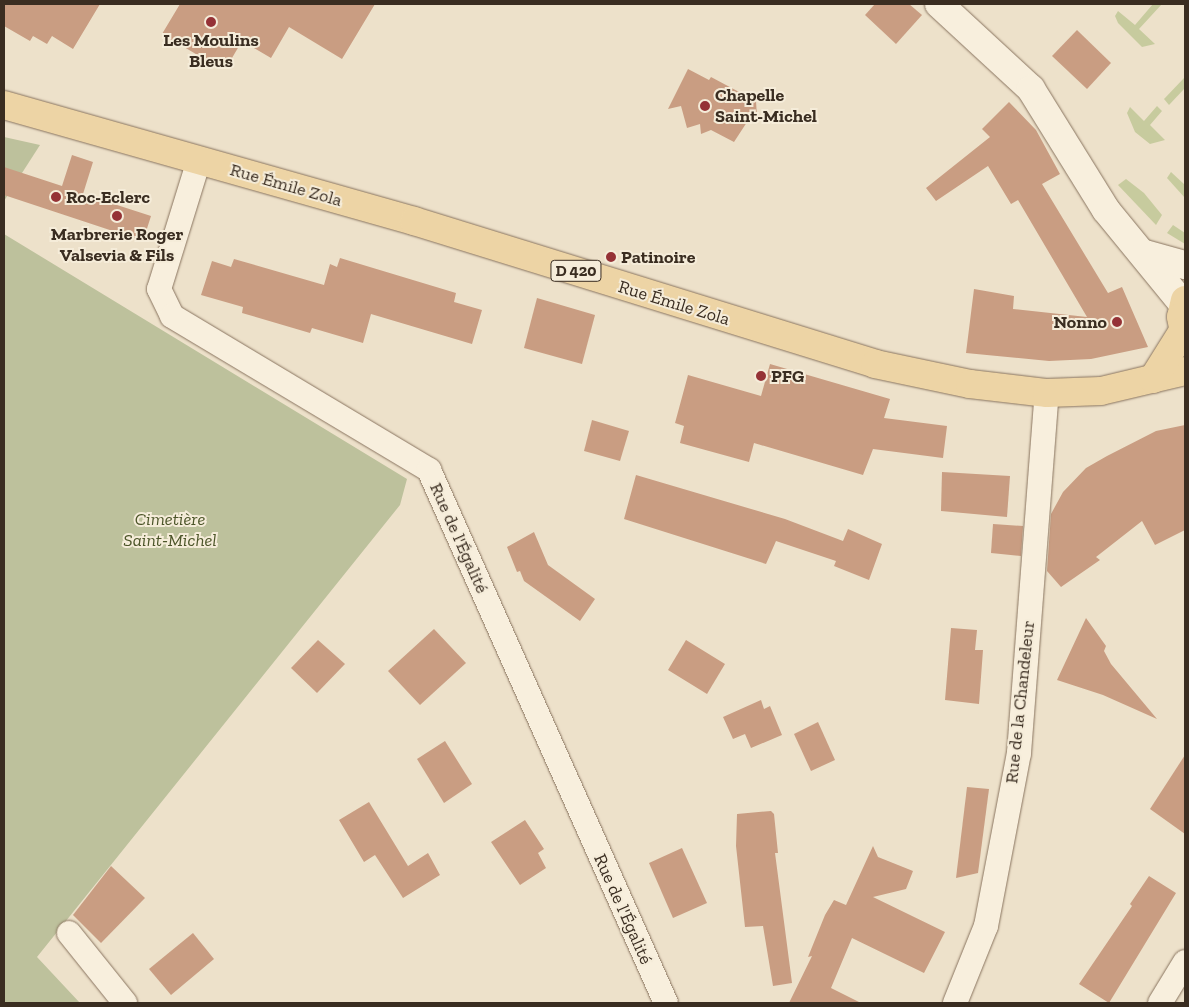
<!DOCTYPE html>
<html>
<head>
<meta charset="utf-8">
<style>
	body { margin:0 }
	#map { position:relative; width:1189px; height:1007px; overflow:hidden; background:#ede1ca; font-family:"Zilla Slab",serif }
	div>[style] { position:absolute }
	.green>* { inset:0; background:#c7cb9e }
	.cemetery>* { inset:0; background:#bdc19c }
	.building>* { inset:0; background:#c99d82 }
	.roads { filter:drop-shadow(0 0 1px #89745f) drop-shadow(0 0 1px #89745f) }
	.street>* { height:24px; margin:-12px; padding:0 12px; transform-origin:12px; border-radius:12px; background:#f8efdd }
	.secondary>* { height:28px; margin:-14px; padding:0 14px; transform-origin:14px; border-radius:14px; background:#f8efdd }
	.primary>* { height:28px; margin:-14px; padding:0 14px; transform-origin:14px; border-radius:14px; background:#edd4a5 }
	.dots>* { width:14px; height:14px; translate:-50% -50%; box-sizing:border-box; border:2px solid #f5ecd9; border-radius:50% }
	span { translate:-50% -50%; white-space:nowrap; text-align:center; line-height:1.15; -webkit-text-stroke:4px #f5ecd9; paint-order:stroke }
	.shield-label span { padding:1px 4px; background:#f5ecd9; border:1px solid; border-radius:4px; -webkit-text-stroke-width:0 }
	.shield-label { font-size:16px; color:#3a2d21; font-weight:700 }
	.poi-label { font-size:18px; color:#3a2d21; font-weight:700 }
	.left { translate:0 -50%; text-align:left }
	.right { translate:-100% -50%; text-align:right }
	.street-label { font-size:18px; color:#3a2d21 }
	.park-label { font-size:18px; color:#4c5529; font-style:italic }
	.frame { position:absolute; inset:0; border:5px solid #3a2d21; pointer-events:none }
</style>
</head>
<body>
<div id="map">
	<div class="green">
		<div style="clip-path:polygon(1153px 4px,1162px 4px,1139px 29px,1155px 44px,1142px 47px,1118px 23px,1115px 16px,1118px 11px,1135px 25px)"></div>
		<div style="clip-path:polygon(1185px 77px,1185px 88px,1169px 105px,1164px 99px)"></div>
		<div style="clip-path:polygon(1157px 106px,1162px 111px,1150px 125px,1165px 140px,1150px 144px,1135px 132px,1127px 113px,1130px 107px,1144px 121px)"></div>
		<div style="clip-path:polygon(1171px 172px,1185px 185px,1185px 198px,1167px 178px)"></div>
		<div style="clip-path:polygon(1126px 179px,1144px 193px,1162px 215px,1156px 225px,1118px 185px)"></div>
		<div style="clip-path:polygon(1173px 225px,1185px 233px,1185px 244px,1167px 233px)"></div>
	</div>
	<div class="cemetery">
		<div style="clip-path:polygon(4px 137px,40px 145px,4px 201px)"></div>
		<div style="clip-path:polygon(4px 234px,407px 479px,400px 505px,37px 957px,80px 1003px,4px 1003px)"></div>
	</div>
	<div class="building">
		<div style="clip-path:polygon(4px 4px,100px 4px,73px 49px,52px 36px,47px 44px,33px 36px,30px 41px,4px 26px)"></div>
		<div style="clip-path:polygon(180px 4px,375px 4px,342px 59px,289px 27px,271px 58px,242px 41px,232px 58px,206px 60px,162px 34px)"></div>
		<div style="clip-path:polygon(875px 4px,909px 4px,922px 15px,896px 44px,865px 15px)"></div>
		<div style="clip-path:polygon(1077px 30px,1111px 63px,1087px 89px,1052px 56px)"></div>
		<div style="clip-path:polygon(688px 69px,709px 80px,711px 77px,756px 101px,757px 117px,749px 119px,734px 142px,711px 130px,701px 134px,700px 124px,687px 128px,681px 106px,668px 109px)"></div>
		<div style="clip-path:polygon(1009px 102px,1036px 130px,1060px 174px,1042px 184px,1108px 293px,1122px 287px,1148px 347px,1091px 359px,1049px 361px,966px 353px,974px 289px,1014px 296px,1013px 309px,1087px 317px,1018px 200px,1011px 204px,988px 166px,936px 201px,926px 188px,990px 137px,982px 129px)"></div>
		<div style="clip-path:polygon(72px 155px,93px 162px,83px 194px,151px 216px,143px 241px,4px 195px,4px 167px,62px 186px)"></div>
		<div style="clip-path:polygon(340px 258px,456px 293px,454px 302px,482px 310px,472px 344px,371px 314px,363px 343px,312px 328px,310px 333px,242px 313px,243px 307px,201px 295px,212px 261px,231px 267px,234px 259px,324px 285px,330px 264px,337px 267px)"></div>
		<div style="clip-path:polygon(537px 298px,595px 315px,582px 364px,524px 348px)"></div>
		<div style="clip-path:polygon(770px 364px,890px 399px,884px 418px,947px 426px,943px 458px,873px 449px,863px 475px,754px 443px,749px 462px,680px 443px,684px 426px,675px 423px,688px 375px,761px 396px)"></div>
		<div style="clip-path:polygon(592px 420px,629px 431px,620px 461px,584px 451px)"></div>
		<div style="clip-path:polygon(1185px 425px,1185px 530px,1155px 545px,1142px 521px,1096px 557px,1100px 560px,1061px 587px,1047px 571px,1051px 514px,1063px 492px,1086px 468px,1107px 456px,1156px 431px)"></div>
		<div style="clip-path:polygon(942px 472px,1010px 476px,1007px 517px,941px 511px)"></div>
		<div style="clip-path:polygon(636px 475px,785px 519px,843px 541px,848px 529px,882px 544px,869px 580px,834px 566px,836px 561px,776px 541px,766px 564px,624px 519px)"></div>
		<div style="clip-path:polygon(993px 524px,1023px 526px,1021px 556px,991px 553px)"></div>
		<div style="clip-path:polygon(534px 532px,548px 565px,595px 599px,580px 621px,524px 581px,520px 571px,517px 572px,507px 547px)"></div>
		<div style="clip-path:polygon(1086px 618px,1106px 646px,1104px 651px,1111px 664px,1157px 719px,1103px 695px,1057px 680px)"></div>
		<div style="clip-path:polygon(951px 628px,977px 630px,975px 650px,983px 650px,979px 704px,945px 700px)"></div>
		<div style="clip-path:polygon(434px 629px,466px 663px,420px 705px,388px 671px)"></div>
		<div style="clip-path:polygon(318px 640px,345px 664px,317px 693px,291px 668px)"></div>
		<div style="clip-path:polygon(686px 640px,725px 664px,707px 694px,668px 670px)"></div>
		<div style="clip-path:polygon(761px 700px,764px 709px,770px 706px,782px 735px,751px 748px,745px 734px,733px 739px,723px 717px)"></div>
		<div style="clip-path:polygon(818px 722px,835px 760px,811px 771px,794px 734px)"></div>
		<div style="clip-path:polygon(445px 741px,472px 784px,444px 803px,417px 759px)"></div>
		<div style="clip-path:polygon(1185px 755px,1185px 834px,1150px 809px)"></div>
		<div style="clip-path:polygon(967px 787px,989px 789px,978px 873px,956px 878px)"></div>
		<div style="clip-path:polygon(369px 802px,408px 866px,428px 853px,440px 875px,403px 898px,375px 855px,364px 862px,339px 820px)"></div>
		<div style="clip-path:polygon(771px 811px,774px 814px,778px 853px,775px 853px,792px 983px,773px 986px,763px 926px,745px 927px,736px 846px,737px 814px)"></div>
		<div style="clip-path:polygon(525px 820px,544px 849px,538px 853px,546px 868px,520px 885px,491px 842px)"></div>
		<div style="clip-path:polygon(873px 846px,878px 857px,913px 871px,906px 889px,873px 897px,945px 932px,924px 973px,852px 938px,831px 988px,861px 1003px,789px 1003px,812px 956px,808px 957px,825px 915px,834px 900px,846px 905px)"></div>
		<div style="clip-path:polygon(682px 848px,707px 903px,673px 918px,649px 863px)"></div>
		<div style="clip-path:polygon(111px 866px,145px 898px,101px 943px,73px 915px)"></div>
		<div style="clip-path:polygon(1149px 876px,1176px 893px,1109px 1003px,1079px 984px,1132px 906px,1130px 904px)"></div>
		<div style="clip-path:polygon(193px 933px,214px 959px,171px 995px,149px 969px)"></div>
	</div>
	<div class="roads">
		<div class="street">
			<div style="left:199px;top:160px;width:135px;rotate:107.2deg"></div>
			<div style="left:159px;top:289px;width:30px;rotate:64deg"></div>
			<div style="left:172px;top:316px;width:300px;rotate:30.9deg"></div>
			<div style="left:429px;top:470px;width:583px;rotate:66.03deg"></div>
			<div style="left:69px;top:933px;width:90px;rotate:51.3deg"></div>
			<div style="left:955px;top:1003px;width:83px;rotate:-68.1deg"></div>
			<div style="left:986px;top:926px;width:176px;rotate:-79.2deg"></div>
			<div style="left:1019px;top:753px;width:361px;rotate:-85.6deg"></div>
			<div style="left:1160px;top:1003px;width:48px;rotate:-58.6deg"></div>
		</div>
		<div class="secondary">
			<div style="left:939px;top:4px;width:125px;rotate:42.7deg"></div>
			<div style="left:1031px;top:89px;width:142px;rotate:58.2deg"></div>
			<div style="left:1106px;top:210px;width:122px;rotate:50.7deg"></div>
			<div style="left:1145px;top:254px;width:41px;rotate:15.4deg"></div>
		</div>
		<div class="primary">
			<div style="left:4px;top:105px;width:426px;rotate:15.8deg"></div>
			<div style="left:414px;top:221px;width:483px;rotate:17.2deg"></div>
			<div style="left:875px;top:364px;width:97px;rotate:11.9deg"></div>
			<div style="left:970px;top:384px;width:78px;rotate:6.7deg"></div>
			<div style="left:1047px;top:393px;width:54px;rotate:-2.1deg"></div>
			<div style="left:1101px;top:391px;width:86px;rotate:-13.4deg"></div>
			<div style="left:1185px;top:300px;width:17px;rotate:103deg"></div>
			<div style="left:1181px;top:317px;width:20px;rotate:79deg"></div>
			<div style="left:1153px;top:379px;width:57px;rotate:-58deg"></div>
		</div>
	</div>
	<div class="dots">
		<div style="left:211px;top:22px;background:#953236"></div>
		<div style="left:705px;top:106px;background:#953236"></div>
		<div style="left:56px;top:197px;background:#953236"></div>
		<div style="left:117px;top:216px;background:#953236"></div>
		<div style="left:611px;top:257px;background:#953236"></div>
		<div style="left:1117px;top:322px;background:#953236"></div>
		<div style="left:761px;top:376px;background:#953236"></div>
	</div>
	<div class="shield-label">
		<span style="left:576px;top:271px">D 420</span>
	</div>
	<div class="poi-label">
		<span style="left:211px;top:51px">Les Moulins<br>Bleus</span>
		<span class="left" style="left:715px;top:106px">Chapelle<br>Saint-Michel</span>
		<span class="left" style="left:66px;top:197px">Roc-Eclerc</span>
		<span style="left:117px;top:245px">Marbrerie Roger<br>Valsevia &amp; Fils</span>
		<span class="left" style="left:621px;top:257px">Patinoire</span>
		<span class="right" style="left:1107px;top:322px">Nonno</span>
		<span class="left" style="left:771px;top:376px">PFG</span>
	</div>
	<div class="street-label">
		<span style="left:286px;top:185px;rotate:16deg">Rue Émile Zola</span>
		<span style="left:674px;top:303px;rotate:17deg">Rue Émile Zola</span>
		<span style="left:459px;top:538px;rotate:66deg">Rue de l'Égalité</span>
		<span style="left:1020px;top:702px;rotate:-84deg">Rue de la Chandeleur</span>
		<span style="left:623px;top:909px;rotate:66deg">Rue de l'Égalité</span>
	</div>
	<div class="park-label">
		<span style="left:170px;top:530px">Cimetière<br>Saint-Michel</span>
	</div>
	<div class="frame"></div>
</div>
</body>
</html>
